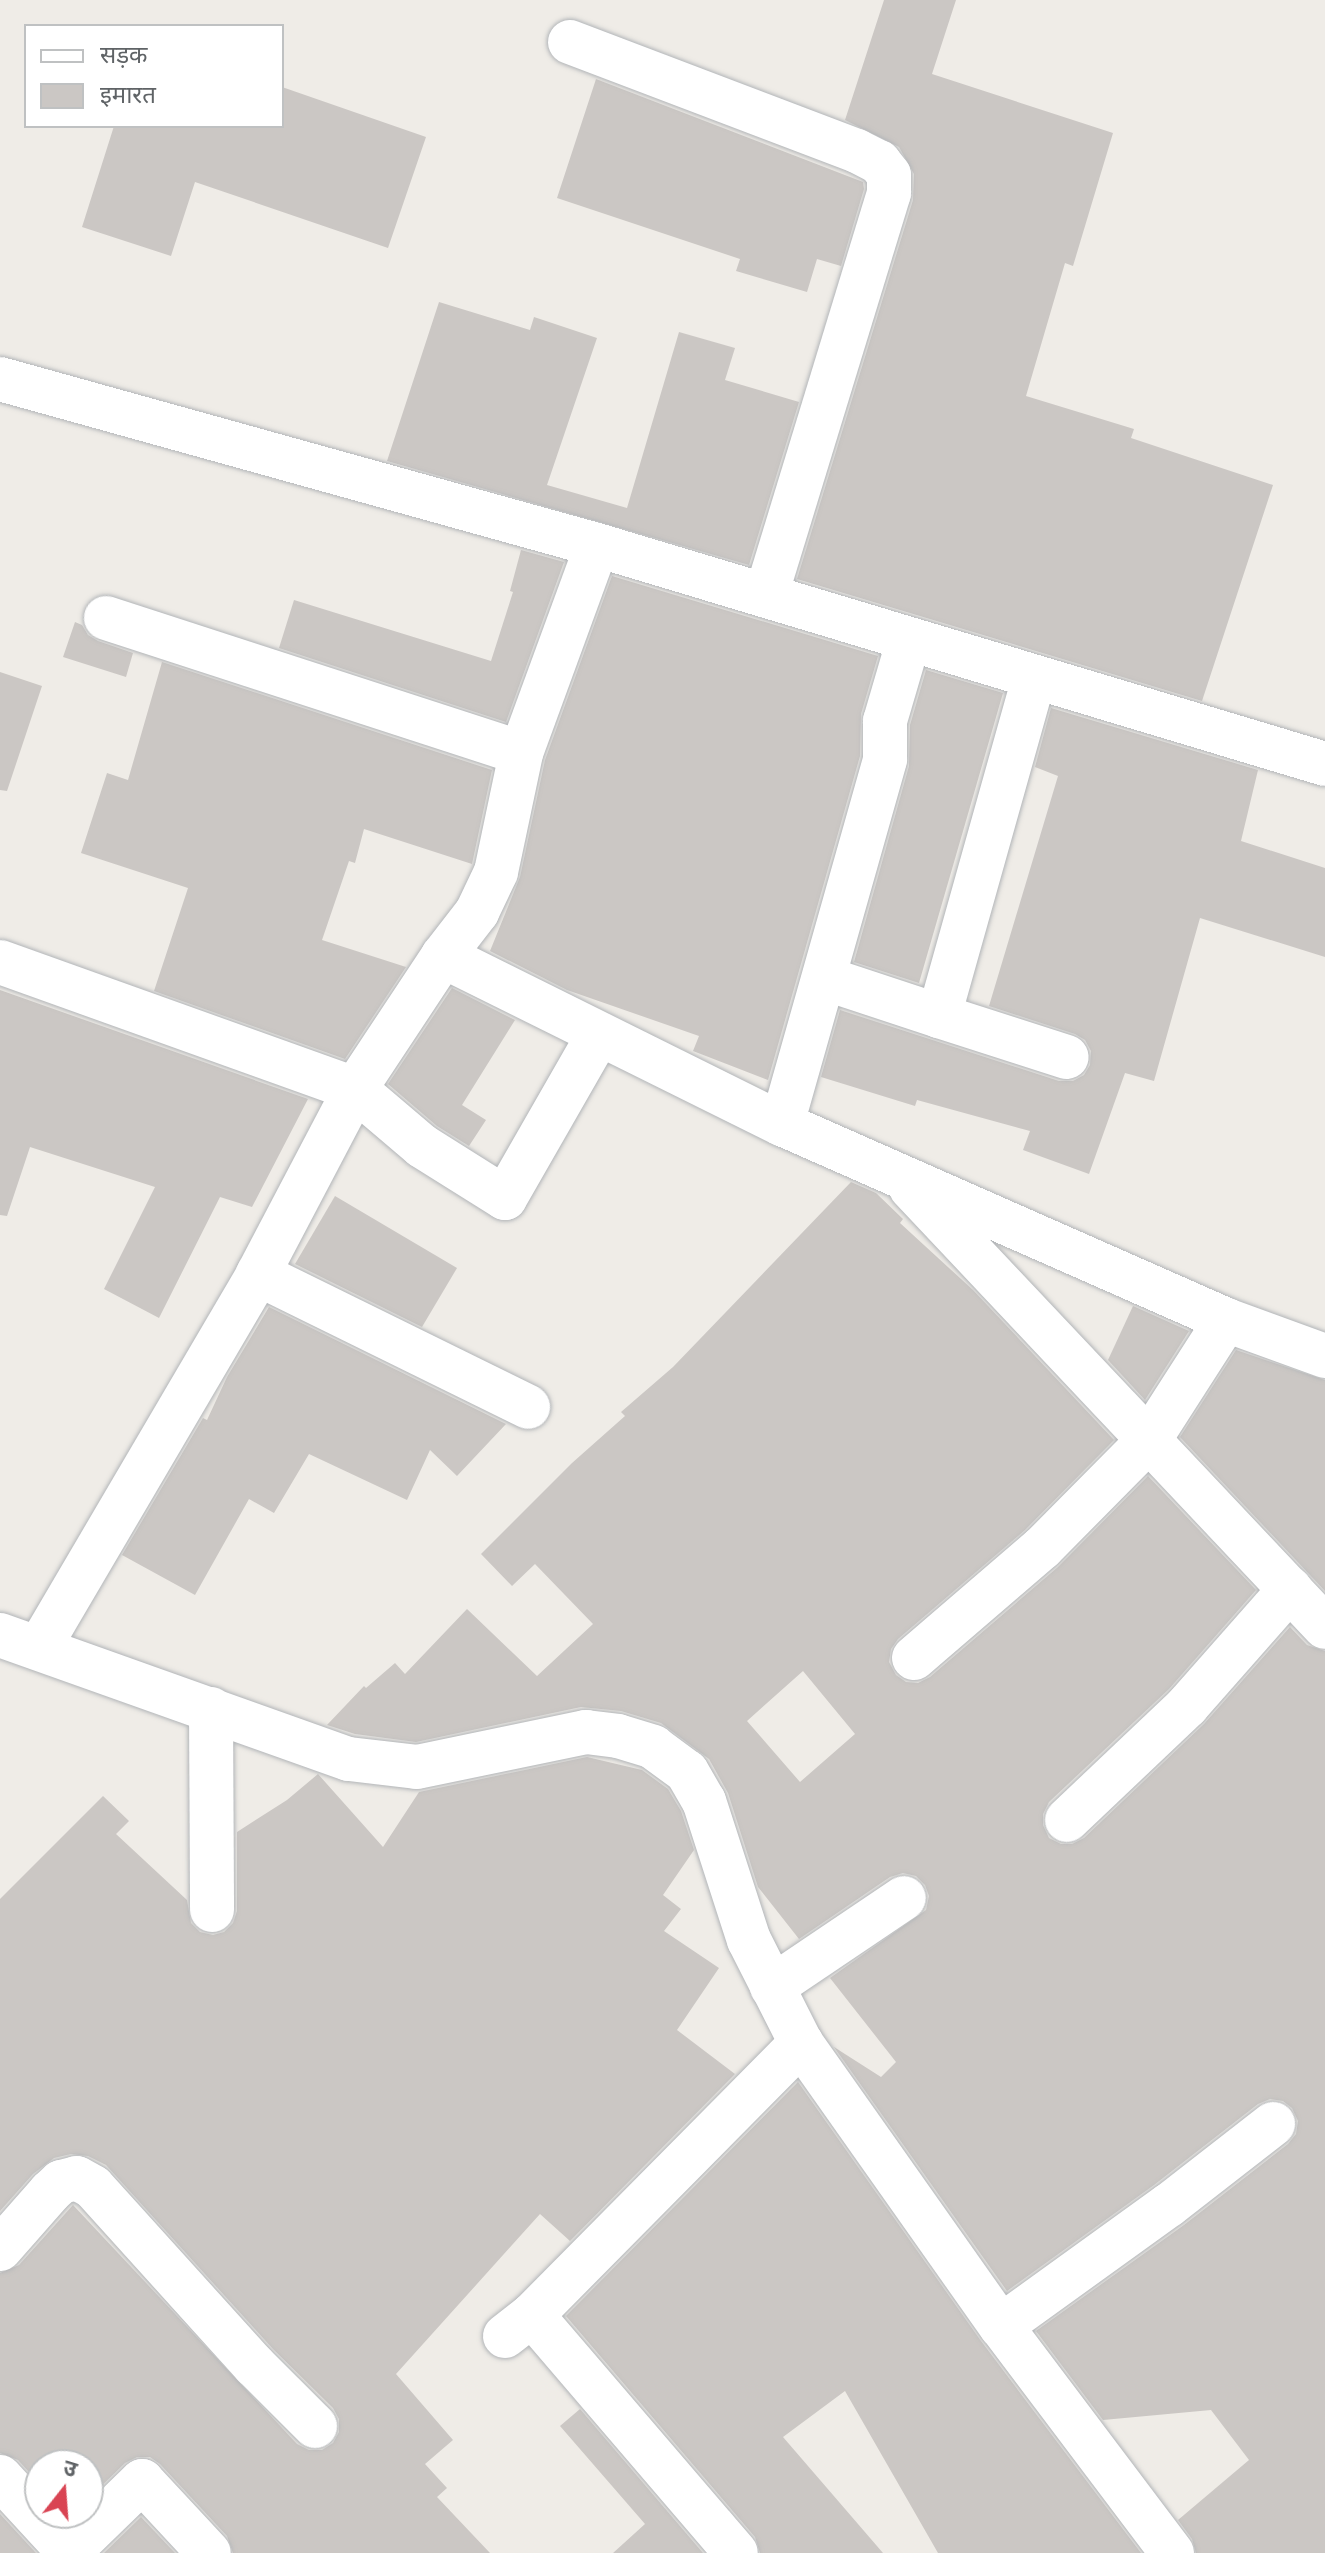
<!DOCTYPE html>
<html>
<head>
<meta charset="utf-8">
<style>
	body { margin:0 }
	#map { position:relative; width:1325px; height:2553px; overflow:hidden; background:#efece7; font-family:Quicksand,"Noto Sans Devanagari",sans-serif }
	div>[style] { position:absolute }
	.building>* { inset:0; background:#cbc7c4 }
	.roads { filter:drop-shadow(0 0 2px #b2b5b8) drop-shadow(0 0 2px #b2b5b8) }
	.minor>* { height:44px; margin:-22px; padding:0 22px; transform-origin:22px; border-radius:22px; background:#fff }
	span { translate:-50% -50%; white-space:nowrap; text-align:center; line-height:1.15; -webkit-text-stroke:6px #fff; paint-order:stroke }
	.legend { position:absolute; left:24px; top:24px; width:260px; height:104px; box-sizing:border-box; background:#fff; border:2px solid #bfc1c2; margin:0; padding:10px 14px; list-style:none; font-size:24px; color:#5f6366 }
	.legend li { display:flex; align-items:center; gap:16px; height:40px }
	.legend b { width:40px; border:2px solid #bfc1c2 }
	.north { position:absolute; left:24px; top:2449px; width:80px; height:80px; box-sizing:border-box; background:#fff; border:2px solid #bfc1c2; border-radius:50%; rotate:17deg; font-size:22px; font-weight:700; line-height:32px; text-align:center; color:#5f6366 }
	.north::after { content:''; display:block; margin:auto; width:28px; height:36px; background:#d94453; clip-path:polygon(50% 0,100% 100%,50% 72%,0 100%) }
</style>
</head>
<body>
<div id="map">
	<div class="building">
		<div style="clip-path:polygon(884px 0,956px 0,932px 74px,1113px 133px,1073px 266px,1065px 263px,1026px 396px,1134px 429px,1131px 438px,1273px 485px,1202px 701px,797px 579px,913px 200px,914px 174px,899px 147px,845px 120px)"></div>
		<div style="clip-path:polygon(596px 79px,863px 182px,864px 189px,841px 266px,817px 259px,807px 292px,736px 271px,740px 259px,557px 198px)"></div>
		<div style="clip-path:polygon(282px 87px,426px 137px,388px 248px,195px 182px,171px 256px,82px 227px,114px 126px,282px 126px)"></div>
		<div style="clip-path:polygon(439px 302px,530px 330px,534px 317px,597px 338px,547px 485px,627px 508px,679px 332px,735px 348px,725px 380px,799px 402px,749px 565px,387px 461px)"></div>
		<div style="clip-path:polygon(521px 550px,564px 562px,506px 722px,279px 648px,294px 600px,491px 661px,513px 592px,510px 591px)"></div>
		<div style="clip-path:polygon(612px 576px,878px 656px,861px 714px,860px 756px,768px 1080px,693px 1051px,699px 1036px,567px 990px,490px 951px,520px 877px,545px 760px)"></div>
		<div style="clip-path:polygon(75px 622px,82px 625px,88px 635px,98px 641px,133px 653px,126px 677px,63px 657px)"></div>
		<div style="clip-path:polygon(162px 662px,492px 770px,472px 864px,364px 829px,355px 863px,349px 861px,322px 940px,406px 967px,345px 1059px,154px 991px,188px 888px,81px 853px,107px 773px,128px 780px)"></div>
		<div style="clip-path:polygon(926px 670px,1003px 693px,919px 983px,854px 962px,909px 766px,910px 725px)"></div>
		<div style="clip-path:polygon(0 672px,42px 686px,7px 791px,0 790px)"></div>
		<div style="clip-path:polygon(1051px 708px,1258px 770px,1241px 841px,1325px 868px,1325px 957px,1200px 918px,1154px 1081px,1125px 1073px,1089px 1174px,1023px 1150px,1030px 1131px,917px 1100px,915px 1106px,821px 1077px,840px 1010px,1059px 1081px,1073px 1081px,1084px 1075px,1090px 1065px,1091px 1051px,1085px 1040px,1075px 1034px,989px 1006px,1058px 776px,1035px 767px)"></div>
		<div style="clip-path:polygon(452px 988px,515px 1020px,462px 1105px,486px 1120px,469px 1146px,437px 1126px,388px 1084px)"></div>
		<div style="clip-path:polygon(0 990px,308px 1099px,252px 1207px,220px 1197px,159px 1318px,104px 1289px,155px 1187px,30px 1147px,7px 1216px,0 1215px)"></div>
		<div style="clip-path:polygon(evenodd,851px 1182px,876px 1193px,903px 1219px,900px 1223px,973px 1290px,1114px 1440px,1025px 1530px,898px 1639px,891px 1649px,889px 1662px,896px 1675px,906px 1682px,918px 1683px,930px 1677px,1058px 1567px,1148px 1476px,1256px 1590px,1169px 1689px,1049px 1802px,1043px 1814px,1043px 1825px,1049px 1838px,1061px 1844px,1072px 1844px,1084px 1838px,1204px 1724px,1290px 1627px,1307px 1645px,1325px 1651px,1325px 2553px,1196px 2553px,1192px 2539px,1178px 2520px,1249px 2460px,1211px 2410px,1103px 2420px,1036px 2331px,1184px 2225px,1288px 2144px,1296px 2134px,1298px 2121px,1292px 2108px,1283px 2101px,1270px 2099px,1258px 2104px,1154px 2185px,1007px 2291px,834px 2047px,881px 2077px,896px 2062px,830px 1978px,926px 1910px,929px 1896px,925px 1885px,916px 1876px,903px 1873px,890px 1877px,799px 1939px,758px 1887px,728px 1793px,709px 1759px,661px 1723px,621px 1711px,581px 1707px,416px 1742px,355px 1734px,327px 1725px,364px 1686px,366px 1688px,395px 1663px,405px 1674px,467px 1609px,537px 1676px,593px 1624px,535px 1564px,512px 1586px,481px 1554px,572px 1463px,625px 1416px,621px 1412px,673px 1367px,851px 1182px,803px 1671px,855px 1734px,800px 1782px,747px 1721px,803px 1671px)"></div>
		<div style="clip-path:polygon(335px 1196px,457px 1268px,422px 1327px,295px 1264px)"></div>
		<div style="clip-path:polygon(1133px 1306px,1189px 1331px,1145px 1400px,1108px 1360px)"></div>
		<div style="clip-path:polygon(269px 1307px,506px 1424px,457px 1476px,430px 1450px,407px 1500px,309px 1454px,274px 1513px,249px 1499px,195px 1595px,122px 1555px,203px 1418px,207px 1420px,227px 1377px)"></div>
		<div style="clip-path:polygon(1236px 1350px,1325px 1380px,1325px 1591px,1180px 1437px)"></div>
		<div style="clip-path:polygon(587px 1757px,642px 1770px,668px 1789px,681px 1811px,694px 1850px,663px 1895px,681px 1909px,664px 1931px,719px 1968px,677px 2030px,735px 2074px,570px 2241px,540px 2214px,396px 2374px,453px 2440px,425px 2464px,447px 2488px,437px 2497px,490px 2553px,233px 2553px,227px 2536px,160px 2464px,150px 2457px,137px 2457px,125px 2463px,88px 2499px,88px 2465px,40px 2465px,40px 2484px,18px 2460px,0 2453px,0 2273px,19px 2265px,73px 2205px,297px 2444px,309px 2450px,322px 2450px,333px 2443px,339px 2432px,339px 2419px,333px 2408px,273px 2349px,106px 2165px,88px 2156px,71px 2154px,54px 2158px,33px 2174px,0 2211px,0 1899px,103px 1796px,129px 1821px,116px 1834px,187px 1900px,191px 1923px,200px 1932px,213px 1935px,224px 1932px,233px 1923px,237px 1911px,237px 1832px,287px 1800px,318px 1774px,383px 1847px,419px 1792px)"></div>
		<div style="clip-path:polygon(798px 2082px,981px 2341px,1141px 2553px,938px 2553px,845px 2391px,783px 2437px,883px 2553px,760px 2553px,755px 2537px,566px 2316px)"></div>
		<div style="clip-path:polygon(580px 2409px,703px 2553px,613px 2553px,645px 2524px,560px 2426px)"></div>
		<div style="clip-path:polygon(0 2514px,36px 2553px,0 2553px)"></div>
		<div style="clip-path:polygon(141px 2517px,175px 2553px,104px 2553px)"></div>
	</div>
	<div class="roads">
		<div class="minor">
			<div style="left:570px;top:42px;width:307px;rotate:20.8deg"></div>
			<div style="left:857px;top:151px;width:25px;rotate:27deg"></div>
			<div style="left:879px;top:162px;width:16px;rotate:52deg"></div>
			<div style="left:889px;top:175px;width:18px;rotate:90deg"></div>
			<div style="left:889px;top:193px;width:421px;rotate:107deg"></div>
			<div style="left:0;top:379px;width:620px;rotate:15.54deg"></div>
			<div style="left:597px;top:545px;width:760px;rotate:16.74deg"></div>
			<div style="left:106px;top:618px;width:436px;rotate:18deg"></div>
			<div style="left:443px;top:956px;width:378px;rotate:26.4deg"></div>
			<div style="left:782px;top:1124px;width:485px;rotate:23.8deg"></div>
			<div style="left:1226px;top:1320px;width:105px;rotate:20deg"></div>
			<div style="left:0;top:962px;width:377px;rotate:19.7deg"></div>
			<div style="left:355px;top:1089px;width:88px;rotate:40.4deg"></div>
			<div style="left:422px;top:1146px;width:98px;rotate:32.1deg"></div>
			<div style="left:505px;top:1198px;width:189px;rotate:-60.2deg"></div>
			<div style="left:824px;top:978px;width:121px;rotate:18.3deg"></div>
			<div style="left:939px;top:1016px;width:352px;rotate:-74.3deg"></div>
			<div style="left:939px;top:1016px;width:134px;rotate:17.8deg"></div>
			<div style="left:782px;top:1124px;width:379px;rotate:-74.2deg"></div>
			<div style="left:885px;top:759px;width:38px;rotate:-90deg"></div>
			<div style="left:885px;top:721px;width:85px;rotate:-73.7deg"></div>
			<div style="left:911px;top:1188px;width:603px;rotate:46.68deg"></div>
			<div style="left:258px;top:1274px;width:301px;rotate:26.2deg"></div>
			<div style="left:0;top:1635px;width:370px;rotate:19.6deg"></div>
			<div style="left:349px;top:1759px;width:68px;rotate:6.7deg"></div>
			<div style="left:417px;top:1767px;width:173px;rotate:-11.7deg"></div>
			<div style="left:586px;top:1732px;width:32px;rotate:7deg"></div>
			<div style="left:618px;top:1736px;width:37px;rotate:17deg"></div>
			<div style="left:653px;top:1747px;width:42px;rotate:36.3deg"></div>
			<div style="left:687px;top:1772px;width:34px;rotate:60deg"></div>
			<div style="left:704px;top:1801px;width:146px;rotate:72.1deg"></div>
			<div style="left:749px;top:1940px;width:115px;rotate:63.2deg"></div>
			<div style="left:801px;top:2043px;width:347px;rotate:54.8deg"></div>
			<div style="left:1001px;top:2326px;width:284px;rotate:53deg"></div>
			<div style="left:39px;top:1648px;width:433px;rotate:-59.6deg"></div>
			<div style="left:258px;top:1274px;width:209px;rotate:-62.3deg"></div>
			<div style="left:355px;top:1089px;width:159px;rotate:-56.5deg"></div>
			<div style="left:443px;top:956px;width:56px;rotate:-52.3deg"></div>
			<div style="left:477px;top:912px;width:44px;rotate:-64.6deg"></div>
			<div style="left:496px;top:872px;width:122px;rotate:-78.1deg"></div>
			<div style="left:521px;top:753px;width:221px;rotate:-69.9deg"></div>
			<div style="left:914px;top:1658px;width:169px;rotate:-40.7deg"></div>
			<div style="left:1042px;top:1548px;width:152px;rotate:-45.3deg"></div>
			<div style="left:1149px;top:1440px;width:143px;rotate:-57.3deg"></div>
			<div style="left:211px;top:1709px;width:201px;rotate:89.7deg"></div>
			<div style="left:1067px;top:1820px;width:166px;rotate:-43.5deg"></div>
			<div style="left:1187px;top:1706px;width:156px;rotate:-48.6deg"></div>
			<div style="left:772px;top:1987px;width:159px;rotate:-34deg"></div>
			<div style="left:0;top:2249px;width:76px;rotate:-48.7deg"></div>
			<div style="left:50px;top:2192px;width:15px;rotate:-42deg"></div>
			<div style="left:61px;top:2182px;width:16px;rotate:-14deg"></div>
			<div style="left:77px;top:2178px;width:18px;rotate:29deg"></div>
			<div style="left:93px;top:2187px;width:241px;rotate:47.9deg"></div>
			<div style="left:255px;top:2366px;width:85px;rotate:45deg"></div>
			<div style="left:532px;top:2315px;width:313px;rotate:49.4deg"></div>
			<div style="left:1001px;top:2326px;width:207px;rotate:-35.8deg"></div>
			<div style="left:1169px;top:2205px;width:132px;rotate:-37.9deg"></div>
			<div style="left:505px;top:2336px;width:34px;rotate:-38deg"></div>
			<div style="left:532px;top:2315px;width:383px;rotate:-45.3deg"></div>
			<div style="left:0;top:2477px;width:102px;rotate:47.4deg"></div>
			<div style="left:69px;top:2552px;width:102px;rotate:-44.2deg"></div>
			<div style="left:142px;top:2481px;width:98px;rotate:47.1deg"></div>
		</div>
	</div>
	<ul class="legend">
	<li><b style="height:10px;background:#fff"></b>सड़क</li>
	<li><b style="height:22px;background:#cbc7c4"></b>इमारत</li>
	</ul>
	<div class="north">उ</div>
</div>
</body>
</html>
